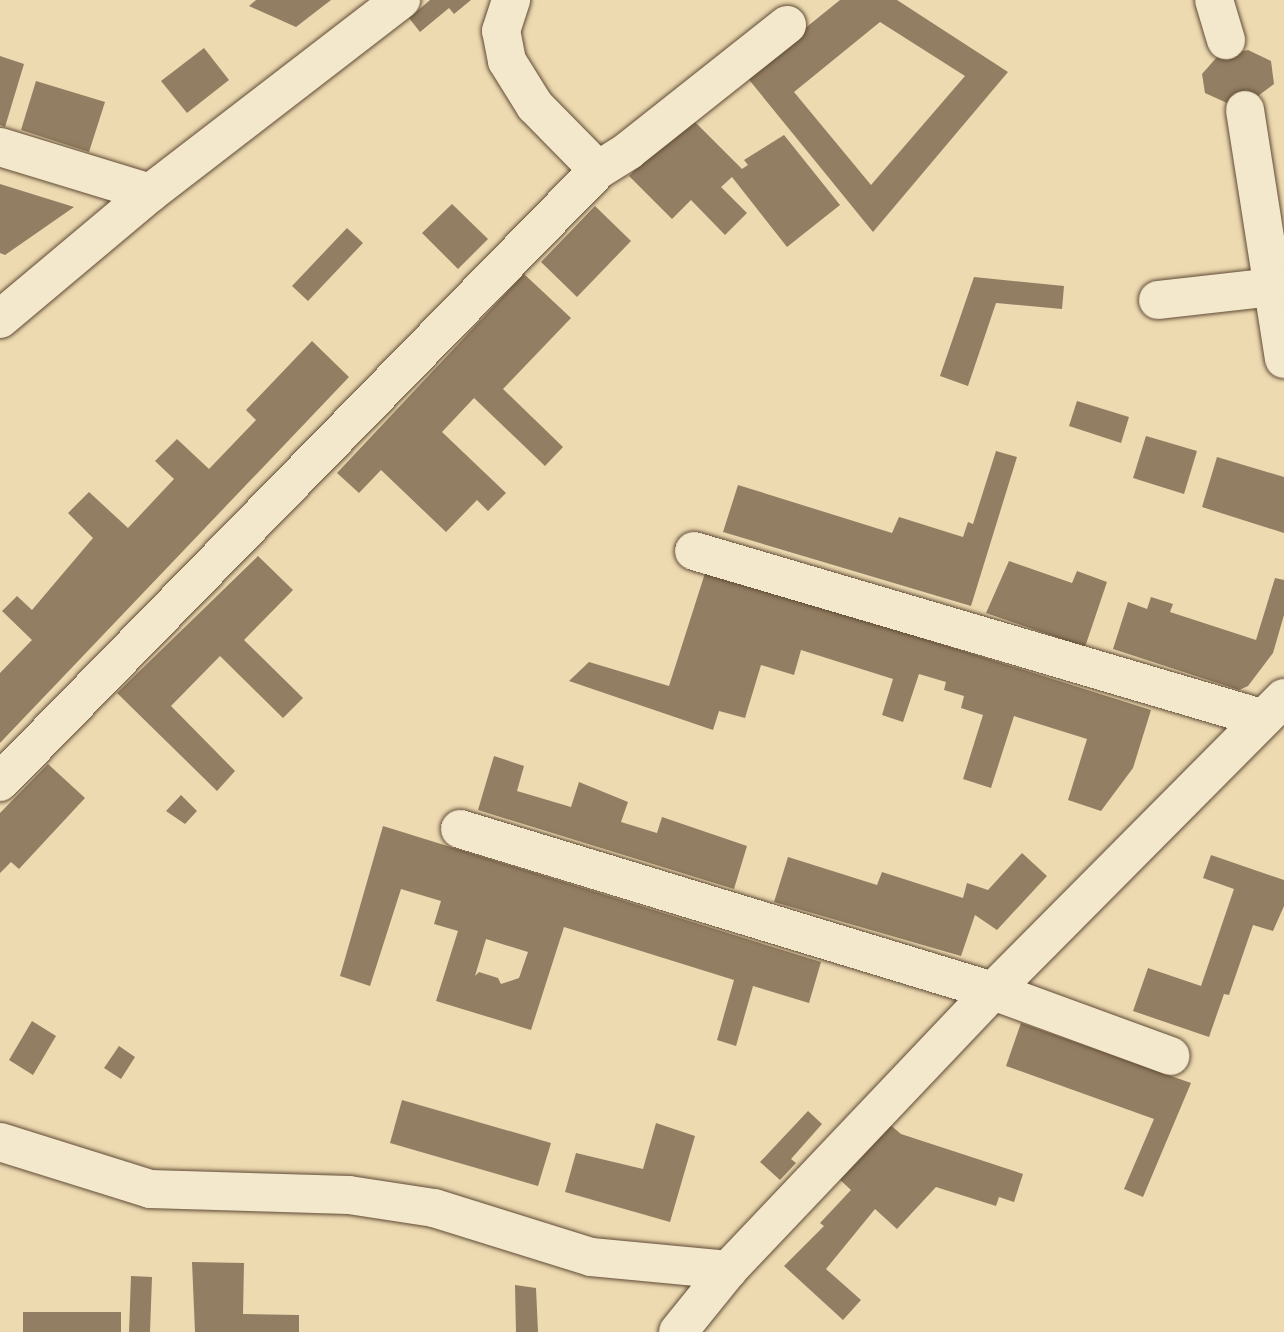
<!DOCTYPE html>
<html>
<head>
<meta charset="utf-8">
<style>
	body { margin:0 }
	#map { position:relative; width:1284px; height:1332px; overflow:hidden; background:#eddab1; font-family:Cardo,serif }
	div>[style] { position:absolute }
	.building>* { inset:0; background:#927e62 }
	.roads { filter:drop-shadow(0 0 2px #5f4b35) drop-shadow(0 0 2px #5f4b35) }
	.minor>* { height:38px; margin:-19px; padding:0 19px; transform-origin:19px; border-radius:19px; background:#f3e7cc }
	span { translate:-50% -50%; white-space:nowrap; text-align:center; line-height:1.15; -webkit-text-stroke:5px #f3e7cc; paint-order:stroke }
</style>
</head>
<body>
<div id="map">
	<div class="building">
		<div style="clip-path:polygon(256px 0,331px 0,296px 27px,249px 6px)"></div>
		<div style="clip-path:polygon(430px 0,471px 0,454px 14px,449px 8px,420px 32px,409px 18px)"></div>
		<div style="clip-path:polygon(evenodd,840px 0,897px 0,1008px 72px,873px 232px,746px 76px,840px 0,880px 22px,965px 76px,871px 185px,794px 92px,880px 22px)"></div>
		<div style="clip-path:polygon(204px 48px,229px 80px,187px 113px,161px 81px)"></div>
		<div style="clip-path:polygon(1248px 50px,1271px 61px,1274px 84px,1258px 96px,1227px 103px,1205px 93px,1202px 74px,1217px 57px)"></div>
		<div style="clip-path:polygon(0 56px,24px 64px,5px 127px,0 125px)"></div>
		<div style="clip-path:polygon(36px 81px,105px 102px,89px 152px,21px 130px)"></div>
		<div style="clip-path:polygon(689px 116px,742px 169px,748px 165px,744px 160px,784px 135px,840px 205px,787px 247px,732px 177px,721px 187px,747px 213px,725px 235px,691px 200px,672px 219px,629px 176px)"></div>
		<div style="clip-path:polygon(0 184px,74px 207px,5px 255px,0 253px)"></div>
		<div style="clip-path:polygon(452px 204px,488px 239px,458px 269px,422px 233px)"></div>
		<div style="clip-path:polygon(595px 206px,631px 241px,577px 297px,541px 262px)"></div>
		<div style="clip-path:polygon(347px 228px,363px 243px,308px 301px,292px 286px)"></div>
		<div style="clip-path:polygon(524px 274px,571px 318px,503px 389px,563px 447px,545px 466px,474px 398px,442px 432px,506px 493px,488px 511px,477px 500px,446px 532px,381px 470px,359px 493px,337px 473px)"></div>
		<div style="clip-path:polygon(974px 277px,1064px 286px,1062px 309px,996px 303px,968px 386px,940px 376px)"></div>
		<div style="clip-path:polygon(312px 341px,349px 377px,0 743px,0 673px,32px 640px,2px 611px,17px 596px,32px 610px,93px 538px,68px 513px,89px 492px,128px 528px,174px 479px,155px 461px,177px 439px,209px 469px,256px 420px,246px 410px)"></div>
		<div style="clip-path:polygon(1077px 401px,1129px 417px,1121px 443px,1069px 426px)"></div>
		<div style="clip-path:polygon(1146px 436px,1197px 451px,1184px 494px,1133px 478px)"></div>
		<div style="clip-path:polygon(996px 451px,1017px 457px,971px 606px,723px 532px,738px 485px,892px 533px,899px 517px,963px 537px,968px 522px,973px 524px)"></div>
		<div style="clip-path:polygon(1217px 457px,1284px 477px,1284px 533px,1202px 507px)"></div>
		<div style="clip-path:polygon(258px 556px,293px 590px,244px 640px,303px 698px,283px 718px,220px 656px,171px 706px,235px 771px,217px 791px,117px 693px)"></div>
		<div style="clip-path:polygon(1009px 561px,1072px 583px,1077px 571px,1107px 582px,1085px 647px,986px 613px)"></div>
		<div style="clip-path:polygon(706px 570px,1151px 710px,1133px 768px,1101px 811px,1068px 800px,1087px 739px,1014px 716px,991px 788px,963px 779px,983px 715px,961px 708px,964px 696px,944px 690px,946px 682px,919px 674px,903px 722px,882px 715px,893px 679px,801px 650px,794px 675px,761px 665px,745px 718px,719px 711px,713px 730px,569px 681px,589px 662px,669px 686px)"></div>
		<div style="clip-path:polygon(1275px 578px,1284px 580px,1284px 615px,1273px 653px,1248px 686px,1239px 690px,1113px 649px,1128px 602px,1147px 609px,1151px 597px,1173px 604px,1170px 612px,1256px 640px)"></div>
		<div style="clip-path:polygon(494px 756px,524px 766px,517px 791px,571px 807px,579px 782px,628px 802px,621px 822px,657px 833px,662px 817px,747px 846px,734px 889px,478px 810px)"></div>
		<div style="clip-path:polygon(48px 764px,85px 798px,19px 869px,11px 862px,0 873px,0 813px)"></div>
		<div style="clip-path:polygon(181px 795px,197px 811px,185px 824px,166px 811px)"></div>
		<div style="clip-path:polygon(evenodd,383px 826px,821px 962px,809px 1003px,753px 986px,736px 1046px,717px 1040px,734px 980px,564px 927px,531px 1030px,436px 1001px,458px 931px,434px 924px,441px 901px,401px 889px,370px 986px,340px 976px,383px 826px,486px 939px,528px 952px,519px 978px,501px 984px,498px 978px,479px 972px,475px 976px,486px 939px)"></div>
		<div style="clip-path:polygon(1022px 853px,1047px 876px,997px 930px,975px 915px,961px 956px,774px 902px,788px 857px,877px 885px,882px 872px,963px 898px,967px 883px,988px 890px)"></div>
		<div style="clip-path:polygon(1211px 855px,1284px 880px,1284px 906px,1273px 931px,1253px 925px,1229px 995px,1224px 994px,1209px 1037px,1133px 1011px,1148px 968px,1201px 986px,1234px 889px,1203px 878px)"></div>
		<div style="clip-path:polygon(32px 1021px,56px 1036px,33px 1075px,9px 1060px)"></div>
		<div style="clip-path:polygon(1021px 1023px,1191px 1083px,1143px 1197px,1124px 1189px,1154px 1119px,1006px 1066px)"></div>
		<div style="clip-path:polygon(119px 1046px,135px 1057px,121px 1079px,104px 1068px)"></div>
		<div style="clip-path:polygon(402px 1100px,551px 1143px,538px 1186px,390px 1143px)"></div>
		<div style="clip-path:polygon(808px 1111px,822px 1124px,791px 1159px,796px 1163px,780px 1180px,760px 1162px)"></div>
		<div style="clip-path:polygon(656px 1123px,695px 1136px,670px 1222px,565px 1192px,576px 1153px,643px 1169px)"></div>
		<div style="clip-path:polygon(888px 1123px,901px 1134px,1023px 1174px,1014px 1202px,999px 1197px,996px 1206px,936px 1187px,897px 1229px,875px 1209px,826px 1269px,861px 1300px,843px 1320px,784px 1266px,824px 1226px,820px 1223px,851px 1190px,838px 1178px)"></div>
		<div style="clip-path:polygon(192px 1262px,244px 1263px,243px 1314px,299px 1315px,299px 1332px,195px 1332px)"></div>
		<div style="clip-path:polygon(131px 1276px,152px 1277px,150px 1332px,129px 1332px)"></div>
		<div style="clip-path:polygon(515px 1285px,536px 1288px,538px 1332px,516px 1332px)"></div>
		<div style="clip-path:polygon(23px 1312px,121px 1312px,121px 1332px,23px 1332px)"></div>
	</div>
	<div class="roads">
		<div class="minor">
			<div style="left:1214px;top:0;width:42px;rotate:73.3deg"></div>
			<div style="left:1245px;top:110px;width:252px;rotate:81.1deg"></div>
			<div style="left:0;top:147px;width:157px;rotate:17deg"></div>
			<div style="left:598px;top:170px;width:36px;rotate:-32deg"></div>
			<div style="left:628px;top:151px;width:203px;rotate:-38.4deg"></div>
			<div style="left:1158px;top:300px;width:116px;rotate:-6.4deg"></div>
			<div style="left:0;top:319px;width:196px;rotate:-40deg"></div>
			<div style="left:150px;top:193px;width:317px;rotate:-37.6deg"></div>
			<div style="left:694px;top:551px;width:591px;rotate:16.41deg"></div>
			<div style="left:0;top:782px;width:856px;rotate:-45.66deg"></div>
			<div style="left:598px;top:170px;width:90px;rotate:-134.5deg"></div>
			<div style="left:535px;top:106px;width:53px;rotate:-121.9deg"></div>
			<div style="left:507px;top:61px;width:31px;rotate:-101deg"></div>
			<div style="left:501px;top:31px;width:33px;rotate:-72deg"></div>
			<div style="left:460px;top:829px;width:557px;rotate:16.91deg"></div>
			<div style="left:993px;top:991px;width:189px;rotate:20.1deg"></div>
			<div style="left:0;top:1142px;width:157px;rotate:17.4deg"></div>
			<div style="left:150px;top:1189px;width:199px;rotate:1.7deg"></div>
			<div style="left:349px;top:1195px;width:86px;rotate:8.7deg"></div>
			<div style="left:434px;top:1208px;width:164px;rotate:17.3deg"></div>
			<div style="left:591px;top:1257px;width:138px;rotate:5.4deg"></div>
			<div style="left:678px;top:1332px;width:80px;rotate:-51.1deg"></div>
			<div style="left:728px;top:1270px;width:385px;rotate:-46.5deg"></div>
			<div style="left:993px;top:991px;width:413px;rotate:-45.2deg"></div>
		</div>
	</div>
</div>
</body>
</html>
